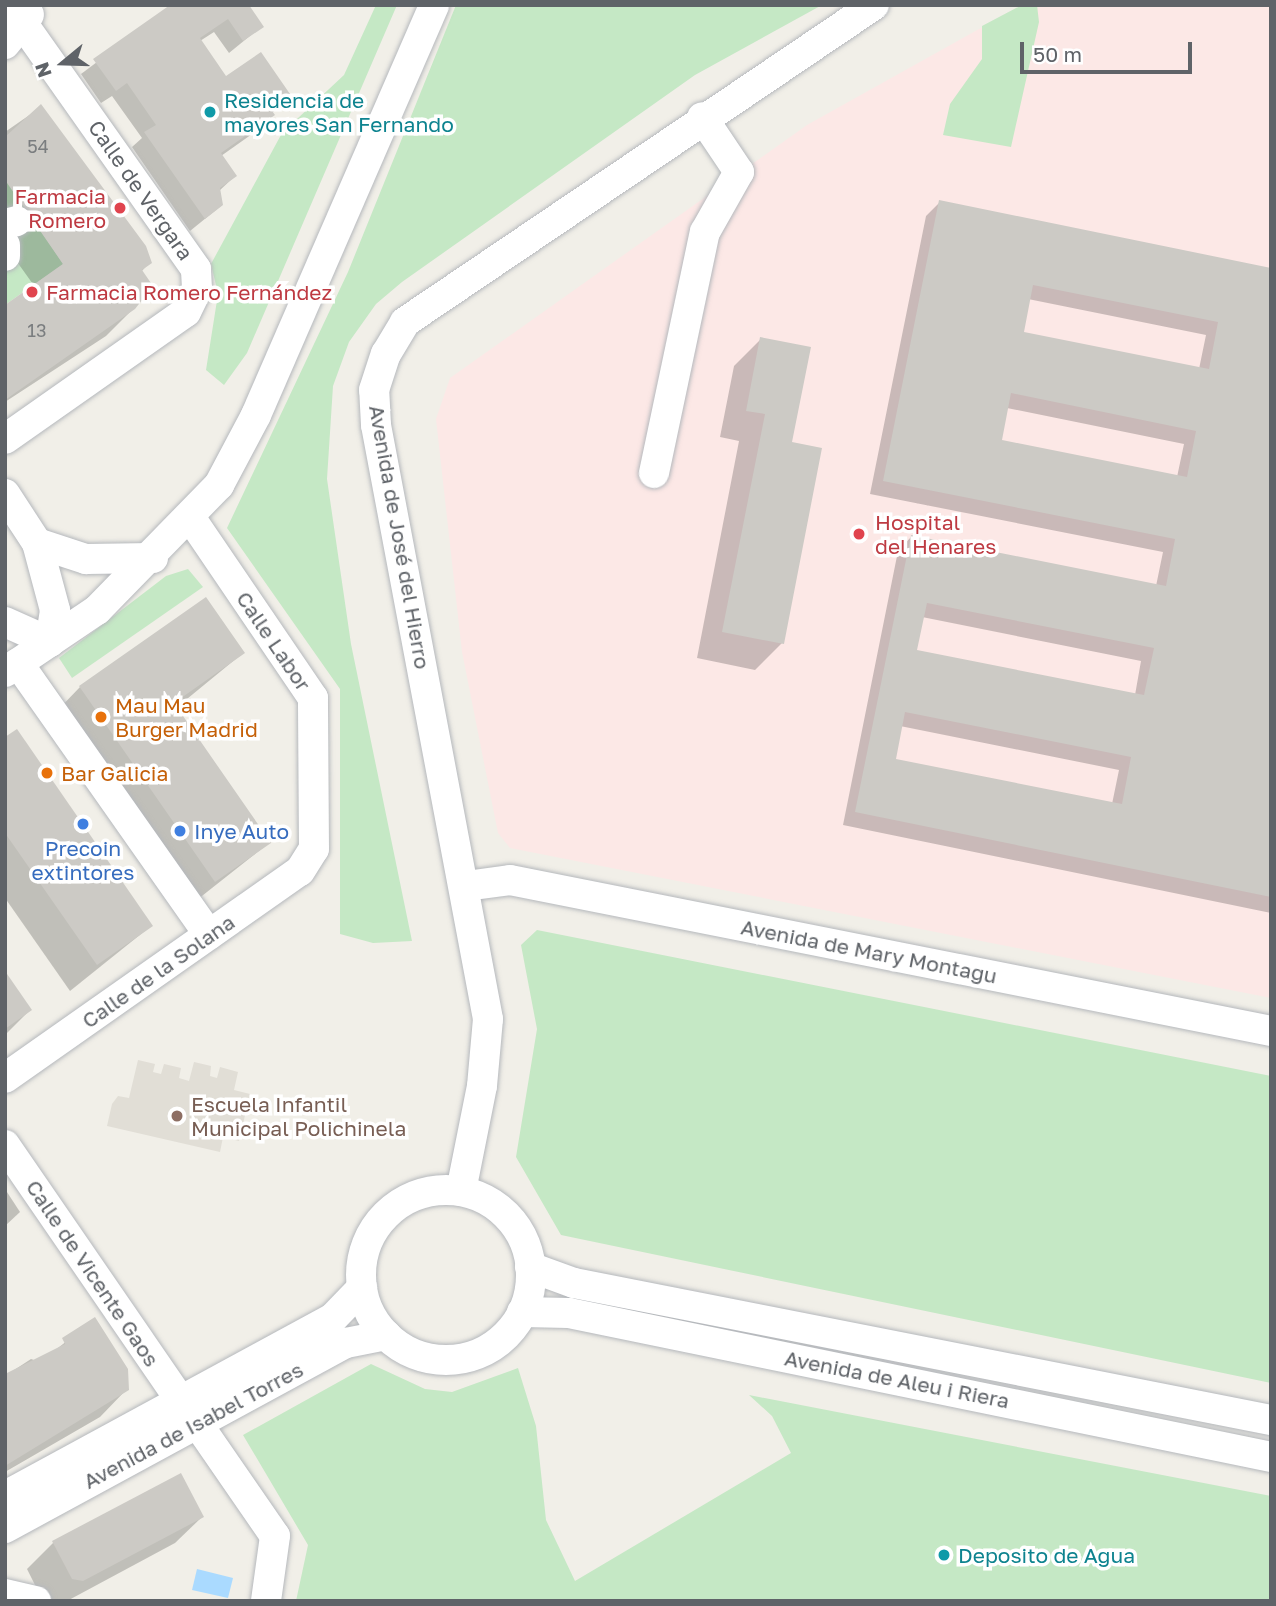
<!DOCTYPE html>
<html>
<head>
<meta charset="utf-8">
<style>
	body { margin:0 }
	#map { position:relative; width:1276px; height:1606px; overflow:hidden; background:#f1efe8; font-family:"Golos Text",sans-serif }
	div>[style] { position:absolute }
	.education>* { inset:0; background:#e1ded6 }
	.medical>* { inset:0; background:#fce8e6 }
	.green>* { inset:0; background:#c5e8c5 }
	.water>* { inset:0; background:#aadaff }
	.shadow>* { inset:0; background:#0003 }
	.building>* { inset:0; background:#cccac5 }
	.roads { filter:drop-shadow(0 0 2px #b5b8bc) drop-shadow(0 0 2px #b5b8bc) }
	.minor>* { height:30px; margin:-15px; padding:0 15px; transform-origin:15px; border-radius:15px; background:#fff }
	.minor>.ring { margin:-15px; padding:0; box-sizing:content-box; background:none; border:30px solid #fff; border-radius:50% }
	.dots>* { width:19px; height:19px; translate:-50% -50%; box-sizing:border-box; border:4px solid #fff; border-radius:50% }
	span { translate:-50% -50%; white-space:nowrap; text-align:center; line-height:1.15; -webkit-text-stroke:7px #fff; paint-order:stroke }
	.number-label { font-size:18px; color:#7a7d7f }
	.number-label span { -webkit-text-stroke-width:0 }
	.culture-label { font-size:21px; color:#0d838f }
	.left { translate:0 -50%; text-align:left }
	.street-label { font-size:21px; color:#5f6368 }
	.health-label { font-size:21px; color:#be3a42 }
	.right { translate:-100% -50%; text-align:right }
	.food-label { font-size:21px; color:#c56008 }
	.shop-label { font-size:21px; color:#366cbe }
	.education-label { font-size:21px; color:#785e54 }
	.frame { position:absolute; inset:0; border:7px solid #5f6368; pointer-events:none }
	.north { position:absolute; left:28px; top:28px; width:70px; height:70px; -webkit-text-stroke:5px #fff; paint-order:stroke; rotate:251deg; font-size:19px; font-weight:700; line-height:28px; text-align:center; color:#5f6368 }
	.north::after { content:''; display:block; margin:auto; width:24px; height:32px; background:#5f6368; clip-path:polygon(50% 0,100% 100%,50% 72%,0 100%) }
	.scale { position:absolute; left:1020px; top:42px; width:172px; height:32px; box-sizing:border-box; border:4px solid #5f6368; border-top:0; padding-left:9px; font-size:21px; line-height:24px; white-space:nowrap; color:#5f6368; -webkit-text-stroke:5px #fff; paint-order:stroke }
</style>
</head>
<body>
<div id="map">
	<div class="education">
		<div style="clip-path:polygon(138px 1060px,155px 1064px,153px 1072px,161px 1074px,164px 1064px,181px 1068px,179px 1078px,189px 1081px,194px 1062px,211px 1066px,210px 1076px,217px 1078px,220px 1067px,238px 1072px,234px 1090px,250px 1094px,239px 1141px,223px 1137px,220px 1152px,107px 1126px,112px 1104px,118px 1096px,129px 1098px)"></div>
	</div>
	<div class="medical">
		<div style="clip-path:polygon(1022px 5px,1271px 5px,1271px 998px,510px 848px,498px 833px,462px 652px,436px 419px,450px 378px,807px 125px)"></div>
	</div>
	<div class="green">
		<div style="clip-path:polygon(376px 5px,397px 5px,247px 353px,224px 385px,206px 370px,218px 294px,211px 264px,282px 133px,344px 75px)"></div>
		<div style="clip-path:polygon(456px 5px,822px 5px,695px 75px,402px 282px,376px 304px,349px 342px,333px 386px,327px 479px,351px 644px,412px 941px,373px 943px,340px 934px,340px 689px,227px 528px,348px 272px)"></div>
		<div style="clip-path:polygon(1022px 5px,1037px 5px,1039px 22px,1011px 147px,943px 135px,950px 104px,982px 59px,982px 26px)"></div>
		<div style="clip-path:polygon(5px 177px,63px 264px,5px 305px)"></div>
		<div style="clip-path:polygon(188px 569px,203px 587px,72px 678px,59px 658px,166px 576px)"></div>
		<div style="clip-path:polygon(537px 930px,1271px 1076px,1271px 1383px,561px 1235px,516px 1157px,537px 1029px,521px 945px)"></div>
		<div style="clip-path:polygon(371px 1364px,425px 1389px,452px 1392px,518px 1368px,536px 1426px,546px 1520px,575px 1581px,791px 1453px,772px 1416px,749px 1395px,1271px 1496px,1271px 1601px,296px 1601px,308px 1545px,243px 1435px)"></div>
	</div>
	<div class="water">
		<div style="clip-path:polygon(197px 1569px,233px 1578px,228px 1598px,192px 1590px)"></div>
	</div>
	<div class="shadow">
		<div style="clip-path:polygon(173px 5px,261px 27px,229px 53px,214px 32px,200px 41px,226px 79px,288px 94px,259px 129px,221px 156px,235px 176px,218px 192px,222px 205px,190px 231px,132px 147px,142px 138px,112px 96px,101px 103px,81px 74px)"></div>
		<div style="clip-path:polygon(41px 107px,150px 262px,141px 272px,134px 308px,106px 336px,5px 402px,5px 310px,35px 287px,5px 245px,5px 132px)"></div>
		<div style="clip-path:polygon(evenodd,940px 202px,1271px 270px,1271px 913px,843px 825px,898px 551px,911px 537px,1156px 586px,1163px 552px,870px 494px,926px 216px,940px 202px,1028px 299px,1206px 335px,1199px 369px,1022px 333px,1028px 299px,940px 202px,1007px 408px,1184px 444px,1177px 477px,1000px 442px,1007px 408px,940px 202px,922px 617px,1141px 661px,1135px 695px,915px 651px,922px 617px,940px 202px,900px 726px,1119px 770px,1112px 804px,894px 760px,900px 726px)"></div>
		<div style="clip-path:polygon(761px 339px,790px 444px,782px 643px,755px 670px,697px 658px,739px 441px,720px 437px,734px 366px)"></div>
		<div style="clip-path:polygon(243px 653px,176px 708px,269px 843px,188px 907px,54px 714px,80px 687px)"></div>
		<div style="clip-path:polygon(5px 739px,151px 926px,70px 991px,5px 898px)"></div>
		<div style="clip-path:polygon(5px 974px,30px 1010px,5px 1035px)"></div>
		<div style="clip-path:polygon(5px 1189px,20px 1212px,5px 1226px)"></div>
		<div style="clip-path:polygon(95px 1319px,127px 1389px,100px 1417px,5px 1472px,5px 1376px,31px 1359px,40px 1362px)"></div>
		<div style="clip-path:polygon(202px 1517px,175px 1543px,67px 1601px,43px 1601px,27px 1569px,53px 1543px)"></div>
	</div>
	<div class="building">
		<div style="clip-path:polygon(170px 5px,249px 5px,264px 27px,243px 41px,228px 19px,200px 38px,226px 76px,261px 52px,290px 94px,270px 108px,275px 115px,221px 153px,237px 176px,220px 188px,223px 205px,205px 219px,144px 132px,156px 125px,127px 83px,116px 91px,93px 59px)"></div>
		<div style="clip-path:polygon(41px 104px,146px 246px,152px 263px,142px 270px,153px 286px,135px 309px,5px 400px,5px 305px,63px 264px,5px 180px,5px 137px)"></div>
		<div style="clip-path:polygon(evenodd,939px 200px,1271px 268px,1271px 897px,855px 812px,911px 535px,1166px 586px,1175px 539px,883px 481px,939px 200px,1033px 285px,1218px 322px,1209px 369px,1024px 332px,1033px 285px,939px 200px,1011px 393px,1196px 431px,1187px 477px,1002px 440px,1011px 393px,939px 200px,927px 603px,1154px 648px,1144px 695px,917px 650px,927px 603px,939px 200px,905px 712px,1131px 757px,1122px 804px,896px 759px,905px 712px)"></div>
		<div style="clip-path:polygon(760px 337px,811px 347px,792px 442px,822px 448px,784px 644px,722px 632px,765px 414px,746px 411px)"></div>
		<div style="clip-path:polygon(206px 597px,245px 653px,174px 703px,271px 843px,215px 882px,79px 686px)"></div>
		<div style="clip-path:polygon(17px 729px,153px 926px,97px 965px,5px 833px,5px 737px)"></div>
		<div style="clip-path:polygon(5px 971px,32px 1010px,5px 1029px)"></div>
		<div style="clip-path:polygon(95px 1317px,128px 1369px,129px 1390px,5px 1466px,5px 1374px,65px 1344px,62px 1338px)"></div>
		<div style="clip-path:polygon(181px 1473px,204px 1517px,83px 1581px,72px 1579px,52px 1541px)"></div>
	</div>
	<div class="roads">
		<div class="minor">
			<div style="left:5px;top:44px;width:38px;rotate:-51deg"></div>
			<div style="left:5px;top:224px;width:12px;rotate:-14deg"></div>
			<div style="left:5px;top:245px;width:11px;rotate:90deg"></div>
			<div style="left:5px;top:439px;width:221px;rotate:-35.1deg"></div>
			<div style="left:186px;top:312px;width:25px;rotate:-64deg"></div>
			<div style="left:197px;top:289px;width:20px;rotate:-93deg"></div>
			<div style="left:196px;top:269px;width:323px;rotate:-125.2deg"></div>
			<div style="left:654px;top:473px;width:246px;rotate:-78.1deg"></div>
			<div style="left:705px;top:232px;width:69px;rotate:-60.5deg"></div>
			<div style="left:739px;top:172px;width:66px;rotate:-123.9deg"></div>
			<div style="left:5px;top:494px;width:59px;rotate:56.9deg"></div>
			<div style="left:37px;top:543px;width:52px;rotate:18.1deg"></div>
			<div style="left:86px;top:559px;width:67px;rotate:-0.9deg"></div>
			<div style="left:5px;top:622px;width:49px;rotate:24deg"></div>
			<div style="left:50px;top:642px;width:32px;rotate:-81deg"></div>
			<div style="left:55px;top:610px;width:69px;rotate:-105deg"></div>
			<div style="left:18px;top:663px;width:332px;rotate:54.9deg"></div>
			<div style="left:5px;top:672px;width:111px;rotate:-34deg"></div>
			<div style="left:97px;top:610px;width:175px;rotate:-45.7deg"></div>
			<div style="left:219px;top:485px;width:79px;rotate:-62.1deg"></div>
			<div style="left:256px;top:415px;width:447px;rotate:-66.5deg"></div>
			<div style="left:466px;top:886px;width:44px;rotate:-7.8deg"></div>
			<div style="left:510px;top:880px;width:776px;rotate:11.22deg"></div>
			<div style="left:5px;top:1078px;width:360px;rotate:-35.1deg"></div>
			<div style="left:300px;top:871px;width:26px;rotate:-58deg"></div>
			<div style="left:314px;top:849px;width:151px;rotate:-90.4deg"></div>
			<div style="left:313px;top:698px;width:219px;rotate:-124.2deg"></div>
			<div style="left:5px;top:1145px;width:311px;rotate:55.5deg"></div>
			<div class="ring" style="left:361px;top:1190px;width:140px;height:140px"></div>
			<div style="left:461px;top:1191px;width:107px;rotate:-78.7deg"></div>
			<div style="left:482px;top:1086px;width:67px;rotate:-84.9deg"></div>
			<div style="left:488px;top:1019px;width:604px;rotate:-100.68deg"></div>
			<div style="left:376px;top:425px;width:35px;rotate:-93deg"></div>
			<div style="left:374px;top:390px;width:38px;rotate:-72deg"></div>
			<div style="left:386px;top:354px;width:37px;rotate:-59deg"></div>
			<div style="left:405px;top:322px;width:566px;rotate:-34.06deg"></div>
			<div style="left:530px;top:1267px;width:47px;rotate:20deg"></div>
			<div style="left:574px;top:1283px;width:710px;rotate:11.12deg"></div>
			<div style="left:522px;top:1312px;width:47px;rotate:1.2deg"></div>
			<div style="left:569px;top:1313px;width:717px;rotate:11.59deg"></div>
			<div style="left:197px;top:1423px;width:137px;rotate:55.4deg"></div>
			<div style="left:275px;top:1536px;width:66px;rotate:97.9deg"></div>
			<div style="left:5px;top:1496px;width:373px;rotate:-28.5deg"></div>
			<div style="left:333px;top:1318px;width:42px;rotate:-46deg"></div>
			<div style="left:5px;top:1528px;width:388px;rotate:-28.5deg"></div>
			<div style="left:346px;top:1343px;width:41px;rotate:-11.3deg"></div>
			<div style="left:5px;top:1594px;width:32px;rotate:13deg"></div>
		</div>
	</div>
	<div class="dots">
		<div style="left:210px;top:112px;background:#0f9aa8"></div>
		<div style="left:120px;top:208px;background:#e0444e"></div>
		<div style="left:32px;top:292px;background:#e0444e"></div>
		<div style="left:859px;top:534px;background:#e0444e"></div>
		<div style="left:101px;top:717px;background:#e8710a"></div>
		<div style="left:47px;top:773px;background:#e8710a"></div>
		<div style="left:83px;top:824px;background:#3f7fe0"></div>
		<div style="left:180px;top:831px;background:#3f7fe0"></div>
		<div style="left:177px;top:1116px;background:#8d6e63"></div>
		<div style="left:944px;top:1555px;background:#0f9aa8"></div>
	</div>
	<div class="number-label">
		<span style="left:38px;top:146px">54</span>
		<span style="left:37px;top:330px">13</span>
	</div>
	<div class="culture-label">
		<span class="left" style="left:224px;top:112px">Residencia de<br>mayores San Fernando</span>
		<span class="left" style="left:958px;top:1555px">Deposito de Agua</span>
	</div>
	<div class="street-label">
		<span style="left:141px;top:190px;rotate:55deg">Calle de Vergara</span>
		<span style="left:400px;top:537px;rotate:80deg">Avenida de José del Hierro</span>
		<span style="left:274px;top:641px;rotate:56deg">Calle Labor</span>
		<span style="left:869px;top:951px;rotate:11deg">Avenida de Mary Montagu</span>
		<span style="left:158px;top:971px;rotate:-35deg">Calle de la Solana</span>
		<span style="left:93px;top:1273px;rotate:56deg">Calle de Vicente Gaos</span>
		<span style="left:897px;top:1379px;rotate:11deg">Avenida de Aleu i Riera</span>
		<span style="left:193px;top:1425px;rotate:-28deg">Avenida de Isabel Torres</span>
	</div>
	<div class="health-label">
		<span class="right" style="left:106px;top:208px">Farmacia<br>Romero</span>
		<span class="left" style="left:46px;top:292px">Farmacia Romero Fernández</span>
		<span class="left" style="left:875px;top:534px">Hospital<br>del Henares</span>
	</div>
	<div class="food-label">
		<span class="left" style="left:115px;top:717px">Mau Mau<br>Burger Madrid</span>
		<span class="left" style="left:61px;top:773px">Bar Galicia</span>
	</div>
	<div class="shop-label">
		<span class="left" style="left:194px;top:831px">Inye Auto</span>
		<span style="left:83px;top:860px">Precoin<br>extintores</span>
	</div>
	<div class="education-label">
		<span class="left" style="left:191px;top:1116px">Escuela Infantil<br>Municipal Polichinela</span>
	</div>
	<div class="frame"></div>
	<div class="north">N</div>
	<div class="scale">50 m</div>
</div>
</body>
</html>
